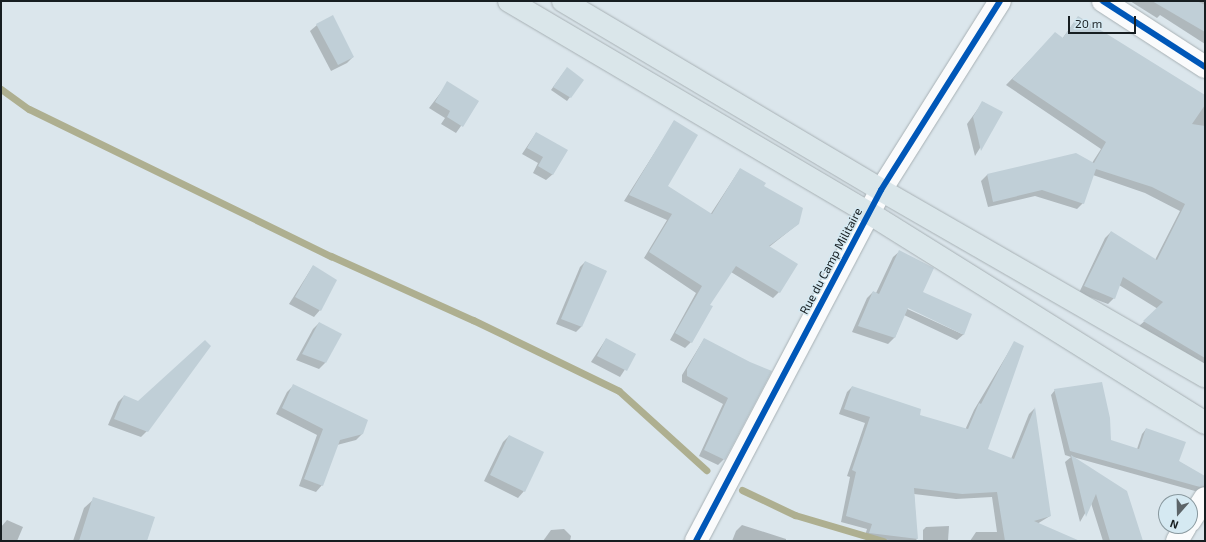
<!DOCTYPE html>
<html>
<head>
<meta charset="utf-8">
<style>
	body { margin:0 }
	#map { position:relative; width:1206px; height:542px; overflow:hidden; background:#dbe6ec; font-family:"Exo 2",sans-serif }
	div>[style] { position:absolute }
	.shadow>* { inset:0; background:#0003 }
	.stream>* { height:7px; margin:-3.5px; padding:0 3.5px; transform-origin:3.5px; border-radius:3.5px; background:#aeaf90 }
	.building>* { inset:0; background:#c0cfd7 }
	.roads { filter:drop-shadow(0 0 1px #a7b0b4) drop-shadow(0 0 1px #a7b0b4) }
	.street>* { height:22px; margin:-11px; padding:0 11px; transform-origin:11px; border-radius:11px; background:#fafbfc }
	.secondary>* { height:22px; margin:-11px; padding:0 11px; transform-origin:11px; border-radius:11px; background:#fafbfc }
	.primary>* { height:22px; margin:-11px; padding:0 11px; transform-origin:11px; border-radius:11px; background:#dae6ea }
	.cycleway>* { height:6px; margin:-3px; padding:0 3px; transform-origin:3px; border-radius:3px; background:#0057b8 }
	span { translate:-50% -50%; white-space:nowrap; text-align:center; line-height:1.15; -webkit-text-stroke:3px #d5e9f2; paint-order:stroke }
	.street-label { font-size:12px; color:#171e21 }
	.frame { position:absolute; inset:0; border:2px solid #171e21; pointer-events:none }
	.north { position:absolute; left:1158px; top:494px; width:40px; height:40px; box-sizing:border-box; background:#d5e9f2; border:1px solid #89989e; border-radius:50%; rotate:200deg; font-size:11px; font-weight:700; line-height:16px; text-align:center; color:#171e21 }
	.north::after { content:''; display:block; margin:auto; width:14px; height:18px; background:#5c6468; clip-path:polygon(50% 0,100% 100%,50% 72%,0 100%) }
	.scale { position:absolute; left:1068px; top:16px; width:68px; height:18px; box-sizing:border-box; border:2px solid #171e21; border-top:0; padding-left:5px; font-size:12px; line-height:14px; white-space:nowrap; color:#171e21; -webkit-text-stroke:3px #d5e9f2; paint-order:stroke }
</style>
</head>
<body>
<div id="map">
	<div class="shadow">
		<div style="clip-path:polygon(1130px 1px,1205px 1px,1205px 44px,1160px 15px,1157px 18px)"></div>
		<div style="clip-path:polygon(1078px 17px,1205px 96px,1205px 368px,1138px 327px,1158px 309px,1119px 285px,1114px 298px,1108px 304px,1079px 293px,1105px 238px,1111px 232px,1155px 260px,1180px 211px,1145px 193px,1093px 175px,1083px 203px,1077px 209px,1035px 196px,988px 207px,981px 181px,987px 175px,1092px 163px,1101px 149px,1006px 85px,1049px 40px,1062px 39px)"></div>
		<div style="clip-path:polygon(317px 25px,353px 57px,347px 63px,331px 71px,310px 31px)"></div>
		<div style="clip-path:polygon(564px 72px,583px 80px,567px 101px,551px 90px)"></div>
		<div style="clip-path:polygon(448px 83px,478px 102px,456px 133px,441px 124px,445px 118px,429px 108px)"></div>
		<div style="clip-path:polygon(983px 102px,1002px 113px,975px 156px,967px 124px)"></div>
		<div style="clip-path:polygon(674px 122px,667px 186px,710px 215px,740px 169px,762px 186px,798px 224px,769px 247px,779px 292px,773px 298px,731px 272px,709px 305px,691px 342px,685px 348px,670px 340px,696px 293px,644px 258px,667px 220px,624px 201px)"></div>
		<div style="clip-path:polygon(536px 133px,553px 174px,546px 180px,533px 173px,538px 163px,522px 154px)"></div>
		<div style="clip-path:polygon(evenodd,900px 251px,921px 292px,964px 334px,957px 340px,904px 315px,895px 337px,888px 344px,852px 332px,867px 298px,873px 292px,876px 293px,893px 257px,900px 251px,904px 305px,962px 332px,962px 334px,903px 307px,904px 305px)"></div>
		<div style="clip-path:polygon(585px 262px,606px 271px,581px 327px,576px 332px,556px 324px,580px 267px)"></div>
		<div style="clip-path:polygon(313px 266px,320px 310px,314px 317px,289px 304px)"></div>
		<div style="clip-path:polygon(319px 323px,325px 363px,319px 369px,296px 360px,313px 329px)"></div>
		<div style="clip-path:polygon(606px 339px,635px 354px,620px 377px,591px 362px)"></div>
		<div style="clip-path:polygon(704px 339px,750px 363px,724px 459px,718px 465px,699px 456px,723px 404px,682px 382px,682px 375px)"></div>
		<div style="clip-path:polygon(1014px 343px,986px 450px,1011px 459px,1029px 414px,1034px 409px,1050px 516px,1037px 524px,1075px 541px,970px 541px,976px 532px,997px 532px,992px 497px,956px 499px,914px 494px,917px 539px,915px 541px,864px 539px,867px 529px,841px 522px,850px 477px,847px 476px,865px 423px,839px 414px,847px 392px,852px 387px,919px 416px,965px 430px,974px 410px)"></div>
		<div style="clip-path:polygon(293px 386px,362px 434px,356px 440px,337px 445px,322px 485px,316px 492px,299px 486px,317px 435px,276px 414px,287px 392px)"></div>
		<div style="clip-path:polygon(1055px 390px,1110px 441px,1137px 449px,1142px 434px,1146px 429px,1178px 461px,1205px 477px,1205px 484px,1201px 484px,1205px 486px,1205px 491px,1195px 491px,1073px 457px,1142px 541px,1103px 541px,1091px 503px,1080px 522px,1065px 462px,1071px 457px,1065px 455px,1051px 395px)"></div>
		<div style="clip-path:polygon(124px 396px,138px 402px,147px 431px,141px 437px,108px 425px,118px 402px)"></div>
		<div style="clip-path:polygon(509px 436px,524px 491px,518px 498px,484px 481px,503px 442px)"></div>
		<div style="clip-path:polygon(94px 499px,146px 541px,73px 541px,84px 508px)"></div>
		<div style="clip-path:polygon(7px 520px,23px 527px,17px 541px,1px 541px,1px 527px)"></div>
		<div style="clip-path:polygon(742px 525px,786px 539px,786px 541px,732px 541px,736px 531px)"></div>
		<div style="clip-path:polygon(949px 526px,948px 541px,923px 541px,923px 530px,926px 527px)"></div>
		<div style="clip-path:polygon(564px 529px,571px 536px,570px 541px,543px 541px,551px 530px)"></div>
	</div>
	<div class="stream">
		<div style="left:1px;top:89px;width:34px;rotate:36deg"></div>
		<div style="left:29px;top:109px;width:336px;rotate:26deg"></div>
		<div style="left:331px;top:256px;width:156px;rotate:24.3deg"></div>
		<div style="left:473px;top:320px;width:162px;rotate:25.9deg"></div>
		<div style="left:619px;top:391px;width:118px;rotate:42.2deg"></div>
		<div style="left:742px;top:490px;width:59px;rotate:25.3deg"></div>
		<div style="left:795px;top:515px;width:92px;rotate:16.5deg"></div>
	</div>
	<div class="building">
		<div style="clip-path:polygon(1152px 1px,1197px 1px,1205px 5px,1205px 32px)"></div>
		<div style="clip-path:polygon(333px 15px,354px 57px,338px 65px,316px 24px)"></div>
		<div style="clip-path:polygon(1078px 16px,1205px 95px,1205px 105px,1192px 124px,1205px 126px,1205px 358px,1143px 321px,1163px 302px,1123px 277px,1115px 299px,1084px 286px,1111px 231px,1157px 260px,1185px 204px,1152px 187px,1096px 169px,1084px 204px,1042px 190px,993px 202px,987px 174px,1076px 153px,1094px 163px,1106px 142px,1012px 79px,1055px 32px,1063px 38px)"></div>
		<div style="clip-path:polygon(567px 67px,584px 80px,571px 98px,553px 87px)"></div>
		<div style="clip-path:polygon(447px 81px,479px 101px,463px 127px,447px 117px,450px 111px,435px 102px)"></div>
		<div style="clip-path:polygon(982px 101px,1003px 112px,981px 151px,973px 117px)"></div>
		<div style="clip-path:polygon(674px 120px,698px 135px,668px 186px,712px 214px,740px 168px,766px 183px,764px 186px,803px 208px,799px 224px,769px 246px,798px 264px,780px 293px,736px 266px,710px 305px,713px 306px,692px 343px,675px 333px,702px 286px,649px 252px,672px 214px,629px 195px)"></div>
		<div style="clip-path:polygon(536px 132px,568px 150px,553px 175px,538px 166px,543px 157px,527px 148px)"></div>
		<div style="clip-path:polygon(899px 250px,934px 268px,923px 292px,972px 314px,964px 335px,908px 308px,895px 338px,858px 326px,873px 291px,879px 294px)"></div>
		<div style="clip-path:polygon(585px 261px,607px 271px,582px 327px,561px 319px)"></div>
		<div style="clip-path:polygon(313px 265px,337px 280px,321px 311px,295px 297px)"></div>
		<div style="clip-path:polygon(319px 322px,342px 334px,326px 363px,302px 354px)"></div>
		<div style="clip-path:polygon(606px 338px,636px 354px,627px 371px,597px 356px)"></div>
		<div style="clip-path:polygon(704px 338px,750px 362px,772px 371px,725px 460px,704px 450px,728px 398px,687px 376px,687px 369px)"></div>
		<div style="clip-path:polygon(205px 340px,211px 346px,148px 432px,114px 419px,124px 395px,138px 401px)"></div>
		<div style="clip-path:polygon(1014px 341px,1024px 346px,988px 449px,1014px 459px,1035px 407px,1051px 516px,1034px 521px,1080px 541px,1005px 541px,997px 492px,962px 494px,914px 488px,918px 539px,869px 533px,872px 524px,846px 516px,856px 472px,852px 470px,870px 417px,844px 409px,852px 386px,921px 409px,920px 415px,968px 429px,979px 403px,981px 404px)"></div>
		<div style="clip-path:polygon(1102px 382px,1110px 418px,1111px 440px,1139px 449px,1146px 428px,1186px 442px,1179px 461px,1205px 476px,1205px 486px,1200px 487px,1070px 451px,1054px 389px)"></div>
		<div style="clip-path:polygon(293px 384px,368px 420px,363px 434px,340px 440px,323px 486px,304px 479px,323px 429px,282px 408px)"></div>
		<div style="clip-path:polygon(509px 435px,544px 452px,525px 492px,490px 475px)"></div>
		<div style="clip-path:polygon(1071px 455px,1127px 491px,1143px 541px,1110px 541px,1096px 494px,1086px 517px)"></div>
		<div style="clip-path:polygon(93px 497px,155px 517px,147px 541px,79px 541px)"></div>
	</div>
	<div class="roads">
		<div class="street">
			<div style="left:1103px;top:1px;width:121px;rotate:32.9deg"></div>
			<div style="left:1190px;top:521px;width:27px;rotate:-57deg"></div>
			<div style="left:1177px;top:541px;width:17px;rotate:-59deg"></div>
		</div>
		<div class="secondary">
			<div style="left:696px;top:541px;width:397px;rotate:-62.2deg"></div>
			<div style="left:881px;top:190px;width:223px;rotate:-57.8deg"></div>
		</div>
		<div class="primary">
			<div style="left:509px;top:1px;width:418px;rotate:30.5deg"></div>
			<div style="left:869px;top:213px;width:396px;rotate:32deg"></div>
			<div style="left:563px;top:1px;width:370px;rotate:30.7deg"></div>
			<div style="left:881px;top:190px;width:374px;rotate:29.9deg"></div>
		</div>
	</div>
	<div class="cycleway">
		<div style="left:1103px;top:1px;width:121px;rotate:32.9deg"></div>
		<div style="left:696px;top:541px;width:397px;rotate:-62.2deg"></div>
		<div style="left:881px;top:190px;width:223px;rotate:-57.8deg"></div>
	</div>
	<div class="street-label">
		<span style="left:831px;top:261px;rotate:-62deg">Rue du Camp Militaire</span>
	</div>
	<div class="frame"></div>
	<div class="north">N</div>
	<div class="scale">20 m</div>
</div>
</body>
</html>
